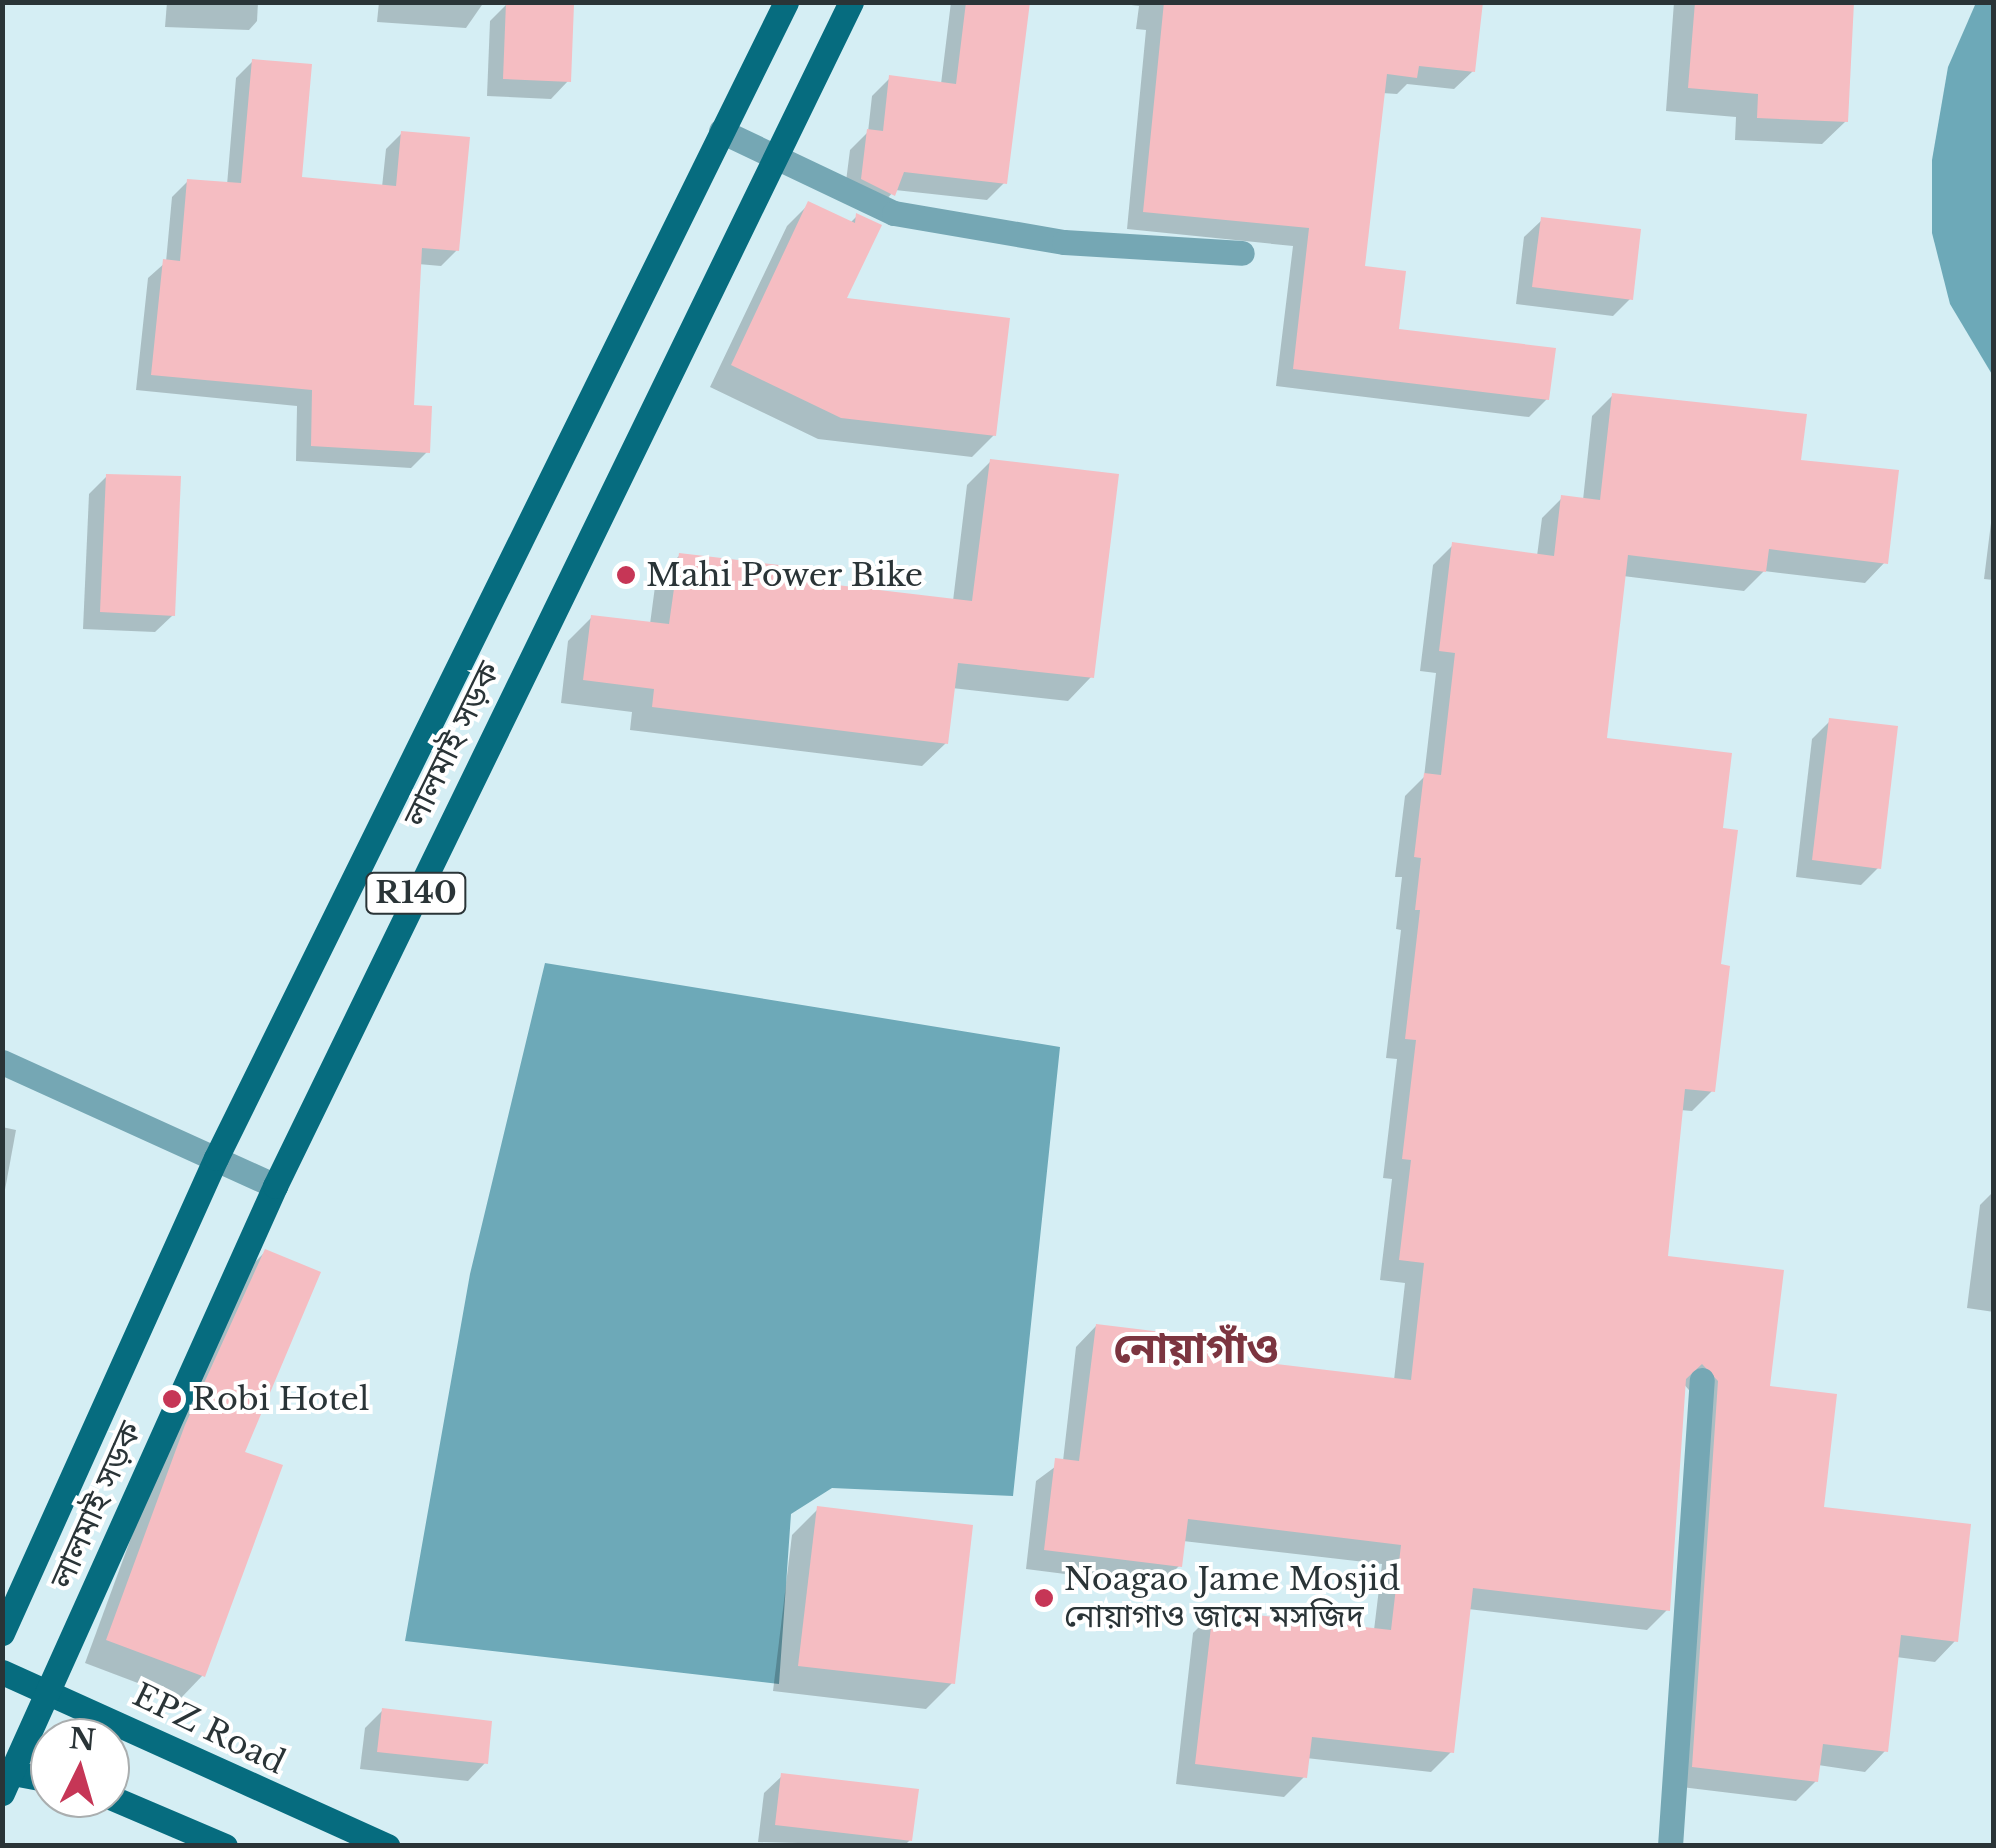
<!DOCTYPE html>
<html>
<head>
<meta charset="utf-8">
<style>
	body { margin:0 }
	#map { position:relative; width:1996px; height:1848px; overflow:hidden; background:#d5eef4; font-family:"Libre Baskerville","Noto Sans Bengali",serif }
	div>[style] { position:absolute }
	.water>* { inset:0; background:#6da9b8 }
	.shadow>* { inset:0; background:#0003 }
	.building>* { inset:0; background:#f5bdc2 }
	.minor>* { height:25px; margin:-12.5px; padding:0 12.5px; transform-origin:12.5px; border-radius:12.5px; background:#75a7b4 }
	.major>* { height:25px; margin:-12.5px; padding:0 12.5px; transform-origin:12.5px; border-radius:12.5px; background:#066c7f }
	.dots>* { width:28px; height:28px; translate:-50% -50%; box-sizing:border-box; border:5px solid #fff; border-radius:50% }
	span { translate:-50% -50%; white-space:nowrap; text-align:center; line-height:1.15; -webkit-text-stroke:8px #fff; paint-order:stroke }
	.shield-label span { padding:2px 8px; background:#fff; border:2px solid; border-radius:8px; -webkit-text-stroke-width:0 }
	.shield-label { font-size:30px; color:#2a3437; font-weight:700 }
	.poi-label { font-size:32px; color:#2a3437 }
	.left { translate:0 -50%; text-align:left }
	.street-label { font-size:32px; color:#2a3437 }
	.district-label { font-size:42px; color:#7c3540; font-weight:700 }
	.frame { position:absolute; inset:0; border:5px solid #2a3437; pointer-events:none }
	.north { position:absolute; left:30px; top:1718px; width:100px; height:100px; box-sizing:border-box; background:#fff; border:2px solid #aaaeaf; border-radius:50%; rotate:5deg; font-size:28px; font-weight:700; line-height:40px; text-align:center; color:#2a3437 }
	.north::after { content:''; display:block; margin:auto; width:35px; height:45px; background:#c63656; clip-path:polygon(50% 0,100% 100%,50% 72%,0 100%) }
</style>
</head>
<body>
<div id="map">
	<div class="water">
		<div style="clip-path:polygon(1994px 3px,1994px 375px,1993px 376px,1950px 304px,1932px 233px,1932px 160px,1948px 67px,1975px 5px)"></div>
		<div style="clip-path:polygon(545px 963px,1060px 1047px,1013px 1496px,832px 1488px,791px 1514px,779px 1684px,405px 1641px,470px 1274px)"></div>
	</div>
	<div class="shadow">
		<div style="clip-path:polygon(167px 2px,258px 2px,257px 21px,249px 30px,165px 27px)"></div>
		<div style="clip-path:polygon(379px 2px,484px 2px,466px 28px,377px 22px)"></div>
		<div style="clip-path:polygon(951px 2px,1027px 2px,1005px 182px,987px 200px,895px 190px,875px 212px,844px 197px,850px 150px,868px 132px,872px 96px,890px 78px,941px 84px)"></div>
		<div style="clip-path:polygon(1108px 2px,1480px 2px,1473px 71px,1454px 89px,1407px 84px,1397px 94px,1382px 93px,1362px 268px,1397px 331px,1547px 399px,1529px 417px,1276px 386px,1293px 246px,1127px 229px,1146px 30px,1136px 29px,1139px 6px)"></div>
		<div style="clip-path:polygon(1674px 2px,1851px 2px,1846px 121px,1822px 144px,1735px 140px,1736px 117px,1666px 111px)"></div>
		<div style="clip-path:polygon(508px 3px,568px 81px,551px 99px,487px 96px,490px 21px)"></div>
		<div style="clip-path:polygon(252px 62px,299px 180px,382px 187px,386px 149px,402px 133px,457px 250px,441px 266px,418px 264px,412px 407px,427px 452px,411px 468px,296px 461px,297px 406px,136px 390px,148px 278px,166px 262px,172px 197px,188px 181px,227px 185px,236px 78px)"></div>
		<div style="clip-path:polygon(809px 204px,850px 223px,857px 216px,843px 300px,994px 435px,972px 457px,818px 439px,710px 387px,787px 226px)"></div>
		<div style="clip-path:polygon(1542px 220px,1631px 298px,1613px 316px,1516px 304px,1524px 237px)"></div>
		<div style="clip-path:polygon(1613px 395px,1799px 462px,1885px 562px,1865px 583px,1764px 571px,1744px 591px,1623px 576px,1604px 741px,1720px 830px,1712px 1091px,1692px 1111px,1680px 1110px,1665px 1258px,1767px 1388px,1822px 1509px,1955px 1641px,1935px 1662px,1896px 1657px,1885px 1751px,1865px 1772px,1818px 1765px,1816px 1781px,1796px 1801px,1673px 1786px,1699px 1402px,1683px 1383px,1667px 1610px,1647px 1630px,1468px 1609px,1451px 1752px,1431px 1772px,1306px 1758px,1304px 1777px,1284px 1797px,1176px 1784px,1193px 1633px,1214px 1612px,1374px 1630px,1382px 1564px,1183px 1541px,1180px 1565px,1159px 1586px,1026px 1569px,1036px 1481px,1063px 1461px,1076px 1347px,1096px 1326px,1206px 1358px,1394px 1380px,1405px 1283px,1380px 1280px,1392px 1179px,1383px 1178px,1397px 1059px,1386px 1058px,1401px 930px,1396px 929px,1402px 877px,1395px 877px,1405px 796px,1424px 777px,1436px 673px,1420px 671px,1433px 565px,1453px 545px,1537px 556px,1542px 518px,1562px 498px,1583px 500px,1592px 416px)"></div>
		<div style="clip-path:polygon(991px 461px,1091px 677px,1068px 701px,952px 688px,946px 743px,922px 766px,630px 730px,632px 712px,561px 703px,568px 641px,592px 617px,650px 624px,656px 579px,680px 555px,801px 583px,953px 601px,967px 485px)"></div>
		<div style="clip-path:polygon(107px 476px,173px 615px,155px 632px,83px 629px,89px 494px)"></div>
		<div style="clip-path:polygon(1994px 499px,1994px 580px,1984px 579px)"></div>
		<div style="clip-path:polygon(1830px 721px,1878px 868px,1861px 885px,1796px 877px,1812px 739px)"></div>
		<div style="clip-path:polygon(2px 1127px,16px 1130px,2px 1206px)"></div>
		<div style="clip-path:polygon(1994px 1191px,1994px 1312px,1967px 1308px,1980px 1205px)"></div>
		<div style="clip-path:polygon(265px 1252px,242px 1453px,203px 1675px,180px 1699px,85px 1663px,163px 1451px,242px 1275px)"></div>
		<div style="clip-path:polygon(818px 1509px,952px 1683px,926px 1709px,773px 1691px,792px 1535px)"></div>
		<div style="clip-path:polygon(382px 1711px,485px 1763px,468px 1781px,360px 1769px,365px 1728px)"></div>
		<div style="clip-path:polygon(782px 1776px,910px 1840px,904px 1846px,758px 1842px,764px 1793px)"></div>
	</div>
	<div class="building">
		<div style="clip-path:polygon(506px 2px,574px 4px,571px 82px,503px 79px)"></div>
		<div style="clip-path:polygon(966px 2px,1030px 2px,1007px 184px,904px 172px,895px 196px,861px 179px,867px 129px,883px 131px,889px 75px,956px 84px)"></div>
		<div style="clip-path:polygon(1164px 2px,1483px 2px,1475px 72px,1419px 66px,1417px 78px,1387px 74px,1365px 266px,1406px 271px,1399px 329px,1556px 348px,1549px 400px,1293px 369px,1309px 228px,1143px 212px)"></div>
		<div style="clip-path:polygon(1695px 2px,1854px 2px,1848px 122px,1757px 118px,1758px 94px,1688px 88px)"></div>
		<div style="clip-path:polygon(252px 59px,312px 64px,302px 177px,396px 186px,401px 131px,470px 137px,459px 251px,422px 248px,414px 405px,432px 406px,430px 453px,311px 446px,312px 390px,151px 375px,163px 259px,180px 261px,187px 179px,241px 183px)"></div>
		<div style="clip-path:polygon(808px 201px,855px 223px,856px 213px,882px 225px,847px 298px,1010px 318px,996px 436px,841px 418px,731px 365px)"></div>
		<div style="clip-path:polygon(1541px 217px,1641px 229px,1633px 300px,1532px 287px)"></div>
		<div style="clip-path:polygon(1612px 393px,1807px 414px,1801px 460px,1899px 470px,1888px 564px,1769px 549px,1766px 572px,1628px 555px,1607px 738px,1732px 753px,1723px 828px,1738px 830px,1721px 964px,1730px 966px,1715px 1092px,1685px 1089px,1668px 1256px,1784px 1270px,1770px 1386px,1837px 1394px,1824px 1507px,1971px 1524px,1958px 1642px,1901px 1635px,1888px 1752px,1823px 1744px,1818px 1782px,1692px 1767px,1718px 1381px,1702px 1364px,1686px 1379px,1670px 1611px,1473px 1588px,1454px 1753px,1312px 1737px,1307px 1778px,1195px 1764px,1213px 1610px,1391px 1630px,1401px 1545px,1188px 1519px,1182px 1567px,1044px 1550px,1055px 1458px,1079px 1461px,1096px 1324px,1211px 1338px,1208px 1356px,1411px 1380px,1424px 1263px,1399px 1260px,1411px 1160px,1402px 1159px,1416px 1040px,1405px 1039px,1420px 910px,1415px 910px,1421px 858px,1414px 857px,1424px 773px,1441px 775px,1455px 653px,1439px 651px,1452px 542px,1554px 556px,1561px 495px,1600px 500px)"></div>
		<div style="clip-path:polygon(990px 459px,1119px 474px,1094px 678px,958px 663px,948px 744px,652px 707px,654px 689px,583px 680px,591px 615px,669px 624px,679px 553px,805px 568px,803px 581px,972px 601px)"></div>
		<div style="clip-path:polygon(106px 474px,181px 476px,175px 616px,100px 612px)"></div>
		<div style="clip-path:polygon(1829px 718px,1898px 726px,1881px 869px,1812px 860px)"></div>
		<div style="clip-path:polygon(265px 1249px,321px 1272px,245px 1452px,283px 1465px,205px 1677px,106px 1640px,185px 1425px)"></div>
		<div style="clip-path:polygon(817px 1506px,973px 1525px,955px 1684px,798px 1666px)"></div>
		<div style="clip-path:polygon(382px 1708px,492px 1721px,488px 1764px,377px 1752px)"></div>
		<div style="clip-path:polygon(781px 1773px,919px 1789px,912px 1841px,775px 1825px)"></div>
	</div>
	<div class="minor">
		<div style="left:721px;top:131px;width:191px;rotate:25.4deg"></div>
		<div style="left:894px;top:213px;width:172px;rotate:9.7deg"></div>
		<div style="left:1064px;top:242px;width:178px;rotate:3.5deg"></div>
		<div style="left:2px;top:1062px;width:300px;rotate:24.4deg"></div>
		<div style="left:1670px;top:1846px;width:467px;rotate:-86.1deg"></div>
	</div>
	<div class="major">
		<div style="left:2px;top:1633px;width:521px;rotate:-65.75deg"></div>
		<div style="left:216px;top:1158px;width:1289px;rotate:-63.75deg"></div>
		<div style="left:2px;top:1672px;width:423px;rotate:24.3deg"></div>
		<div style="left:2px;top:1771px;width:49px;rotate:10.6deg"></div>
		<div style="left:2px;top:1793px;width:666px;rotate:-65.78deg"></div>
		<div style="left:275px;top:1186px;width:1317px;rotate:-64.06deg"></div>
		<div style="left:110px;top:1797px;width:125px;rotate:23.1deg"></div>
	</div>
	<div class="dots">
		<div style="left:626px;top:575px;background:#c63656"></div>
		<div style="left:172px;top:1399px;background:#c63656"></div>
		<div style="left:1044px;top:1598px;background:#c63656"></div>
	</div>
	<div class="shield-label">
		<span style="left:416px;top:893px">R140</span>
	</div>
	<div class="poi-label">
		<span class="left" style="left:646px;top:575px">Mahi Power Bike</span>
		<span class="left" style="left:192px;top:1399px">Robi Hotel</span>
		<span class="left" style="left:1064px;top:1598px">Noagao Jame Mosjid<br>নোয়াগাও জামে মসজিদ</span>
	</div>
	<div class="street-label">
		<span style="left:452px;top:744px;rotate:-64deg">লালমাই সড়ক</span>
		<span style="left:96px;top:1505px;rotate:-66deg">লালমাই সড়ক</span>
		<span style="left:209px;top:1729px;rotate:26deg">EPZ Road</span>
	</div>
	<div class="district-label">
		<span style="left:1196px;top:1348px">নোয়াগাঁও</span>
	</div>
	<div class="frame"></div>
	<div class="north">N</div>
</div>
</body>
</html>
